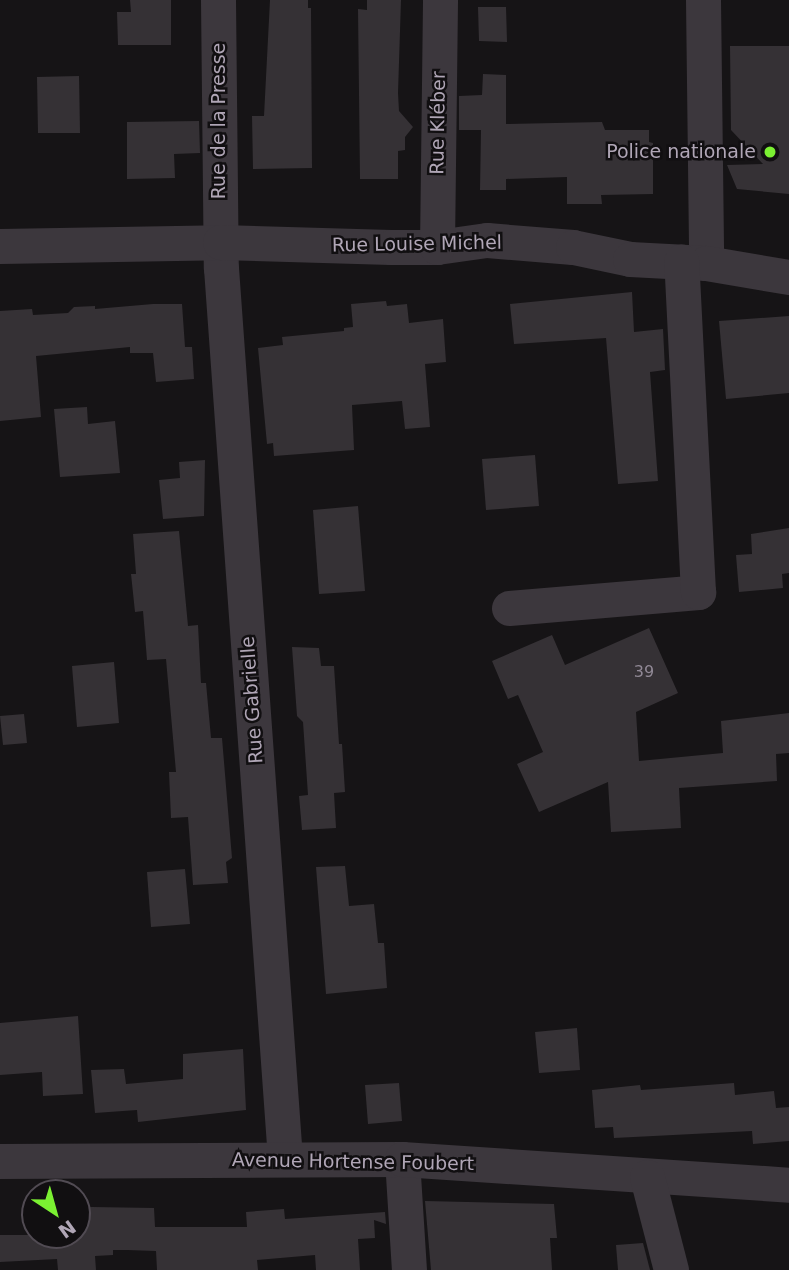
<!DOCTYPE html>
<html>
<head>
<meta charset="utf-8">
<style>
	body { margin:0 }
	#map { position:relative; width:789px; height:1270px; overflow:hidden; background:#161416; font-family:"DejaVu Sans",sans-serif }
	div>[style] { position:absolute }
	.building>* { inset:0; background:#353135 }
	.minor>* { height:35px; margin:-17.5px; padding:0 17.5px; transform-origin:17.5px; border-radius:17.5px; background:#3c373d }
	.dots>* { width:19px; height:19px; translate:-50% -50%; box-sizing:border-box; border:4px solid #110f11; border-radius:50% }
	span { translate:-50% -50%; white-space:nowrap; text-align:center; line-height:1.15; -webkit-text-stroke:5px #110f11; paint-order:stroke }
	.number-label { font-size:16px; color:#918996 }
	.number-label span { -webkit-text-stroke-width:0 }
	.street-label { font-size:19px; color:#b0a6b6 }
	.poi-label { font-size:19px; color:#b0a6b6 }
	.right { translate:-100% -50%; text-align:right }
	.north { position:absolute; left:21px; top:1179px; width:70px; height:70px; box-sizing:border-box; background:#110f11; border:2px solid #514b53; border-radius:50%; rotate:144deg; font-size:19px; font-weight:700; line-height:28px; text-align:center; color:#b0a6b6 }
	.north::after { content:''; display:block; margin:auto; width:24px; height:32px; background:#7bf032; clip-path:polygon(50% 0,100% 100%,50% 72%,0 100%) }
</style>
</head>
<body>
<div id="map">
	<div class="building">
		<div style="clip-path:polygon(130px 0,171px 0,171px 45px,118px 45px,117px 12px,131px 12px)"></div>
		<div style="clip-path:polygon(270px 0,308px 0,308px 8px,311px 8px,312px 168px,253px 169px,252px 116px,264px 116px)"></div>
		<div style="clip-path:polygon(367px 0,401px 0,398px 93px,399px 111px,413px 127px,405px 137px,405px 150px,398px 151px,398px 179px,360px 179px,358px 9px,367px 10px)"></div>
		<div style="clip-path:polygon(478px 7px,506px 7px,507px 42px,479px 41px)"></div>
		<div style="clip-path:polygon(730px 46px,789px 46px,789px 194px,737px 189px,727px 165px,763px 164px,731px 130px)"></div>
		<div style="clip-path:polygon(483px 74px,506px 75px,506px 124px,602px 122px,605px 130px,649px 130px,649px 142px,653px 143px,653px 194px,601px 195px,602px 204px,567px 204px,567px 177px,506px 179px,506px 190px,480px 190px,481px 130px,459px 130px,459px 96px,482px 95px)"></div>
		<div style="clip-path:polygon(79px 76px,80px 133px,38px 133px,37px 77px)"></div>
		<div style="clip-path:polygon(199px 121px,200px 153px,174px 154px,175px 178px,127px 179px,127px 122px)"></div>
		<div style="clip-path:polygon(632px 292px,634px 332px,663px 329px,665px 370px,650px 372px,658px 481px,618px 484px,606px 338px,514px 344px,510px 304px)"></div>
		<div style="clip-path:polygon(386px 301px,387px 306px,407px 304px,409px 323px,443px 319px,446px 362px,425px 364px,430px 427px,405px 429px,402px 401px,352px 405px,354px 450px,274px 456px,273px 443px,267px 444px,258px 348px,283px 345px,282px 337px,344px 331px,344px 328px,353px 327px,351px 304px)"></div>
		<div style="clip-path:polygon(153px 304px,182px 304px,185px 347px,192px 347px,194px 379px,156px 382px,153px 353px,130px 353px,130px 347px,36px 356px,41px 417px,0 421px,0 311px,32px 309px,33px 315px,68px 313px,74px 307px,95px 306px,95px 309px)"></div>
		<div style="clip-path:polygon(789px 316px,789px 393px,726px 399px,719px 321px)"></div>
		<div style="clip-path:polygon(87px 407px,88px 424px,115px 421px,120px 473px,60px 477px,54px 409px)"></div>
		<div style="clip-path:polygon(535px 455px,539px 506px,486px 510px,482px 459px)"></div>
		<div style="clip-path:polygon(205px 460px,204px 516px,163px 519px,159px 480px,180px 478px,179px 462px)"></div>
		<div style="clip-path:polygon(358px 506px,365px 591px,319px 594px,313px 510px)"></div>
		<div style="clip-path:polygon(789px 528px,789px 573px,782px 574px,783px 588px,739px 592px,736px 555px,752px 554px,751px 534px)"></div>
		<div style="clip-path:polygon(179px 531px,188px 626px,198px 625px,201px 683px,206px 683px,211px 738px,222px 738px,232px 858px,226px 862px,228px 883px,193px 885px,188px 817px,171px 818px,169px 772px,176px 772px,166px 659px,147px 660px,143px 611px,135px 612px,131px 574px,136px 574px,133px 534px)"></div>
		<div style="clip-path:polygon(649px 628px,678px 693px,636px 712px,639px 761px,723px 753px,721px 721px,789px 713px,789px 753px,776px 754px,777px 781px,679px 788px,681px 828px,611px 832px,608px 782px,539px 812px,517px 764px,543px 752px,518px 695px,508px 699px,492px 661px,552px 635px,565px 665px)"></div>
		<div style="clip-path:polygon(292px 647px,319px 648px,321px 666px,334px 666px,339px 744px,342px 744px,345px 792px,334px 793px,336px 828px,302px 830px,299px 796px,308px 795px,303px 722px,297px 716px)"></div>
		<div style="clip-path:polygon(114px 662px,119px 723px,77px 727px,72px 666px)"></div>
		<div style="clip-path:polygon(24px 714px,27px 743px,3px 745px,0 716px)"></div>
		<div style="clip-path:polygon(345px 866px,349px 906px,374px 904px,378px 943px,384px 943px,387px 988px,326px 994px,316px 867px)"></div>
		<div style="clip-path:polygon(185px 869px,190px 924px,151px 927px,147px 872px)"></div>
		<div style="clip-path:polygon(78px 1016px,83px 1094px,43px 1096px,42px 1072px,0 1075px,0 1023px)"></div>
		<div style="clip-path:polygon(577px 1028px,580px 1070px,539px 1073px,535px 1032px)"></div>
		<div style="clip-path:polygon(243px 1049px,246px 1110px,138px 1122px,137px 1110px,95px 1113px,91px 1070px,124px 1069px,126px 1084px,183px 1079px,183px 1054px)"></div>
		<div style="clip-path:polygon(399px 1083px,402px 1121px,368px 1124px,365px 1085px)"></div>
		<div style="clip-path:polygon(734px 1083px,735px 1095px,774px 1091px,776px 1108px,789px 1107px,789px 1141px,753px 1144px,752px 1131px,614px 1138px,613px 1127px,595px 1128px,592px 1090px,640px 1085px,641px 1090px)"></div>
		<div style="clip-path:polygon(425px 1201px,554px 1204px,557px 1238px,550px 1238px,552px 1270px,431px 1270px)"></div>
		<div style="clip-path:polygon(92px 1207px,154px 1208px,155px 1227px,247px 1227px,246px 1212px,284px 1209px,285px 1219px,385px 1212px,386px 1224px,374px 1220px,375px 1238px,358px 1239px,360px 1270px,316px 1270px,315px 1255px,257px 1260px,258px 1270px,157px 1270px,156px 1251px,127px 1250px,113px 1250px,113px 1255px,95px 1256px,96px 1270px,58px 1270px,57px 1259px,0 1262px,0 1235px,77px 1235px,77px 1208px)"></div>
		<div style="clip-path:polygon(643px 1243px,650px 1270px,618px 1270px,616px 1245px)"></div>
	</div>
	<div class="minor">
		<div style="left:218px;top:0;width:268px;rotate:89.4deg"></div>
		<div style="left:221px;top:268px;width:893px;rotate:85.89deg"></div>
		<div style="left:703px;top:0;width:263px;rotate:89.3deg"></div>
		<div style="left:0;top:246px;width:220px;rotate:-1deg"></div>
		<div style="left:220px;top:242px;width:171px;rotate:1.7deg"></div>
		<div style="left:391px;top:247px;width:46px"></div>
		<div style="left:437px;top:247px;width:50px;rotate:-8deg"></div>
		<div style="left:487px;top:240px;width:86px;rotate:4.7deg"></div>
		<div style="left:573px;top:247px;width:58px;rotate:11.9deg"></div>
		<div style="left:630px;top:259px;width:76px;rotate:3deg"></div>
		<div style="left:706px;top:263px;width:84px;rotate:9.6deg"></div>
		<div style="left:437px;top:247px;width:247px;rotate:-89.3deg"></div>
		<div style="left:509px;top:608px;width:190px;rotate:-4.8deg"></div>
		<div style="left:698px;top:592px;width:331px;rotate:-92.9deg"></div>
		<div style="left:402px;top:1159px;width:111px;rotate:86.4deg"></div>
		<div style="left:0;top:1161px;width:402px;rotate:-0.3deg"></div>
		<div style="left:402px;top:1159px;width:388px;rotate:3.8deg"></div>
		<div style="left:647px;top:1177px;width:96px;rotate:75.5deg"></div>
	</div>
	<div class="dots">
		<div style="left:770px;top:152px;background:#7bf032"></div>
	</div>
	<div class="number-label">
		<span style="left:644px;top:672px">39</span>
	</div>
	<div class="street-label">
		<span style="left:219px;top:121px;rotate:-90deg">Rue de la Presse</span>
		<span style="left:438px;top:123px;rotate:-89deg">Rue Kléber</span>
		<span style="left:417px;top:244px;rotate:-1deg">Rue Louise Michel</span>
		<span style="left:252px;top:700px;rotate:-94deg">Rue Gabrielle</span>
		<span style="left:353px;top:1162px;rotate:1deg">Avenue Hortense Foubert</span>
	</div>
	<div class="poi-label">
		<span class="right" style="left:756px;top:152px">Police nationale</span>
	</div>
	<div class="north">N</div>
</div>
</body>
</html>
